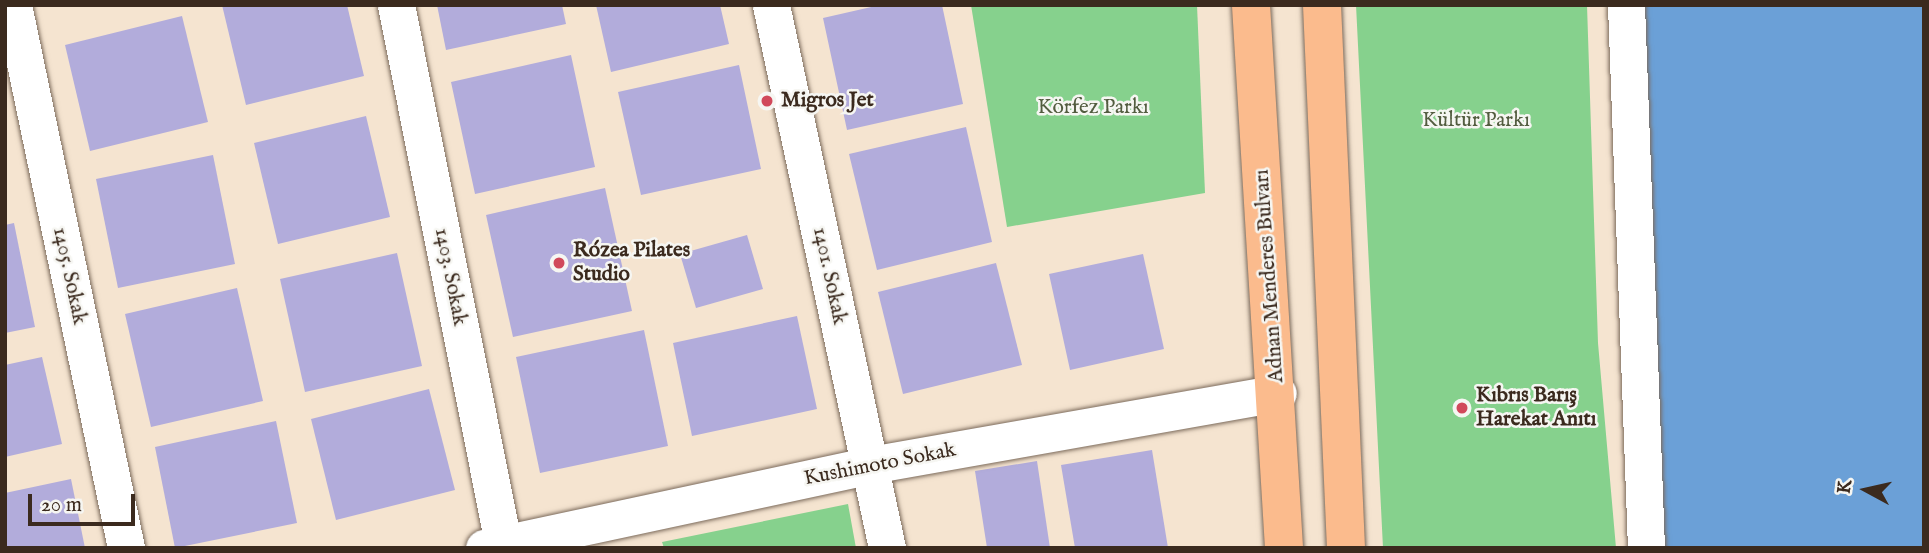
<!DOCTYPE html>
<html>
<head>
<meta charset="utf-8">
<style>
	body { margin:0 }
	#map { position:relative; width:1929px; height:553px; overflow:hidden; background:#f5e4d0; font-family:"IM FELL English",serif }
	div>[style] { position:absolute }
	.green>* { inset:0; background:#86d18d }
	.water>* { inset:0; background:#6ba0d7 }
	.building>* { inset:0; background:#b2acdb }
	.roads { filter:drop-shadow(0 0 2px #7c6b5c) drop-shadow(0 0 2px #7c6b5c) }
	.street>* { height:37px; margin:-18.5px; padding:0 18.5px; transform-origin:18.5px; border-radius:18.5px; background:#fff }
	.primary>* { height:38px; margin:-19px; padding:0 19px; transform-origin:19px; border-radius:19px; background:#fbbb8d }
	.dots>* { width:19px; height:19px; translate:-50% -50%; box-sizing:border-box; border:4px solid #f6f6f2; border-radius:50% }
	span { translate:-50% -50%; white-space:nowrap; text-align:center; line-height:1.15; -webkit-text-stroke:5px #f6f6f2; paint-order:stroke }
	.poi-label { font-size:21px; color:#3b2a1e; font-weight:700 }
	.left { translate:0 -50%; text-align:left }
	.park-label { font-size:21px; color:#525c3f }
	.street-label { font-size:21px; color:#3b2a1e }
	.frame { position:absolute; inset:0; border:7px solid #3b2a1e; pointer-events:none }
	.north { position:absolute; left:1831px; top:455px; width:70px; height:70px; -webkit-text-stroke:5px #f6f6f2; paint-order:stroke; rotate:278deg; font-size:19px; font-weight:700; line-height:28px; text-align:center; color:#3b2a1e }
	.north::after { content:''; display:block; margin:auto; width:24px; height:32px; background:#3b2a1e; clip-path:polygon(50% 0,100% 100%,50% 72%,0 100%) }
	.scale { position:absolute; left:28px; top:494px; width:107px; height:32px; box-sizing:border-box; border:4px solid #3b2a1e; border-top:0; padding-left:9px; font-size:21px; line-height:24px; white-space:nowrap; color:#3b2a1e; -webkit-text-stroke:5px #f6f6f2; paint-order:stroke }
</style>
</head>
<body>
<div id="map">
	<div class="green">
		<div style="clip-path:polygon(971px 5px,1197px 5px,1205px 193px,1007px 227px)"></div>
		<div style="clip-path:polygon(1356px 5px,1587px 5px,1598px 343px,1616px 548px,1383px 548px)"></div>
		<div style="clip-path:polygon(848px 504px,856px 548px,664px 548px,662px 542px)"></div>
	</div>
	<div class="water">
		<div style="clip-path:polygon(1640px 5px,1924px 5px,1924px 548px,1663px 548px)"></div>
	</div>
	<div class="building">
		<div style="clip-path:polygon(222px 5px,347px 5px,364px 76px,246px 105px)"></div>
		<div style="clip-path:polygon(437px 5px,562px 5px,566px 24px,446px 50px)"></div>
		<div style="clip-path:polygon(596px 5px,720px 5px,729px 44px,611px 72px)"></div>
		<div style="clip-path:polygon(880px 5px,942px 5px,963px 104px,847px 130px,823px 18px)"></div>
		<div style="clip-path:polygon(182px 16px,208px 122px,90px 151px,65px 45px)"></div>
		<div style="clip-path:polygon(571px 55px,595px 167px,475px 194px,451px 82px)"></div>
		<div style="clip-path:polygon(739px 65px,761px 169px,641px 195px,618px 92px)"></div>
		<div style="clip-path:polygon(366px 116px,390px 217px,278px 244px,254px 143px)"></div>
		<div style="clip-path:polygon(966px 127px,992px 242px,877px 270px,849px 154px)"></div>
		<div style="clip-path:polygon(213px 155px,235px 264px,118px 288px,96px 179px)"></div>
		<div style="clip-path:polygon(605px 188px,632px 311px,513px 337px,486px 215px)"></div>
		<div style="clip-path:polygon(14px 223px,35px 327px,5px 333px,5px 225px)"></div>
		<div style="clip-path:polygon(747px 235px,763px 289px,696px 308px,680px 254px)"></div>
		<div style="clip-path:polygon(397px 253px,422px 366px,305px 392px,280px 279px)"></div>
		<div style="clip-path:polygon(1143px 254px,1164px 349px,1070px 370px,1049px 274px)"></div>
		<div style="clip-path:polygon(996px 263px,1022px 365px,903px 394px,878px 292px)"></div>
		<div style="clip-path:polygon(237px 288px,263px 401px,151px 427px,125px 314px)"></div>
		<div style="clip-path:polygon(797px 316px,817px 409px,692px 436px,673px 343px)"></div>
		<div style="clip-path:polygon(644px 330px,668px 446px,540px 473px,516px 357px)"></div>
		<div style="clip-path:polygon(42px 357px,62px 444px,5px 457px,5px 365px)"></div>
		<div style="clip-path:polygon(429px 389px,455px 490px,336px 520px,311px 419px)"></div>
		<div style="clip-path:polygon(276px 421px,297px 523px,175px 548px,155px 447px)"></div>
		<div style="clip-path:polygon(1152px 450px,1168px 548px,1075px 548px,1061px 465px)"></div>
		<div style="clip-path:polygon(1037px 461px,1050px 548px,987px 548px,975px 471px)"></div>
		<div style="clip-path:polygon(71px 479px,85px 548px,5px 548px,5px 493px)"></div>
	</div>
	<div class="roads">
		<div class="street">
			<div style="left:13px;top:5px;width:555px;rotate:78.24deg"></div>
			<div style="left:396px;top:5px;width:554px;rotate:78.75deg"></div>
			<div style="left:771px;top:5px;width:555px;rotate:77.94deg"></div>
			<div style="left:1626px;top:5px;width:543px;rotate:87.89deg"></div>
			<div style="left:484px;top:548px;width:395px;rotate:-12.1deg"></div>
			<div style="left:870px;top:465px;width:414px;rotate:-10deg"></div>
		</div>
		<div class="primary">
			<div style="left:1251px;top:5px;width:544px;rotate:86.52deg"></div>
			<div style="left:1322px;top:5px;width:544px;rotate:87.47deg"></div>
		</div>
	</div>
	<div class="dots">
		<div style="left:767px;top:101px;background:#d1495b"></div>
		<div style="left:559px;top:263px;background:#d1495b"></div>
		<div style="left:1462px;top:408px;background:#d1495b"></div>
	</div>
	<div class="poi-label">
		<span class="left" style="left:781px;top:101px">Migros Jet</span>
		<span class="left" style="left:573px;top:263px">Rózea Pilates<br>Studio</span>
		<span class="left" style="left:1476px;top:408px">Kıbrıs Barış<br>Harekat Anıtı</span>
	</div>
	<div class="park-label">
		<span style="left:1093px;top:108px">Körfez Parkı</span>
		<span style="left:1476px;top:121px">Kültür Parkı</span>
	</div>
	<div class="street-label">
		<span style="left:69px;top:276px;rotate:78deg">1405. Sokak</span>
		<span style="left:829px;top:276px;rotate:78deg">1401. Sokak</span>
		<span style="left:1270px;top:276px;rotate:-94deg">Adnan Menderes Bulvarı</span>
		<span style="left:450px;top:277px;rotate:79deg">1403. Sokak</span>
		<span style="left:880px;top:465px;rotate:-11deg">Kushimoto Sokak</span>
	</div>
	<div class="frame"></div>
	<div class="north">K</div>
	<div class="scale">20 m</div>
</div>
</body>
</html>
